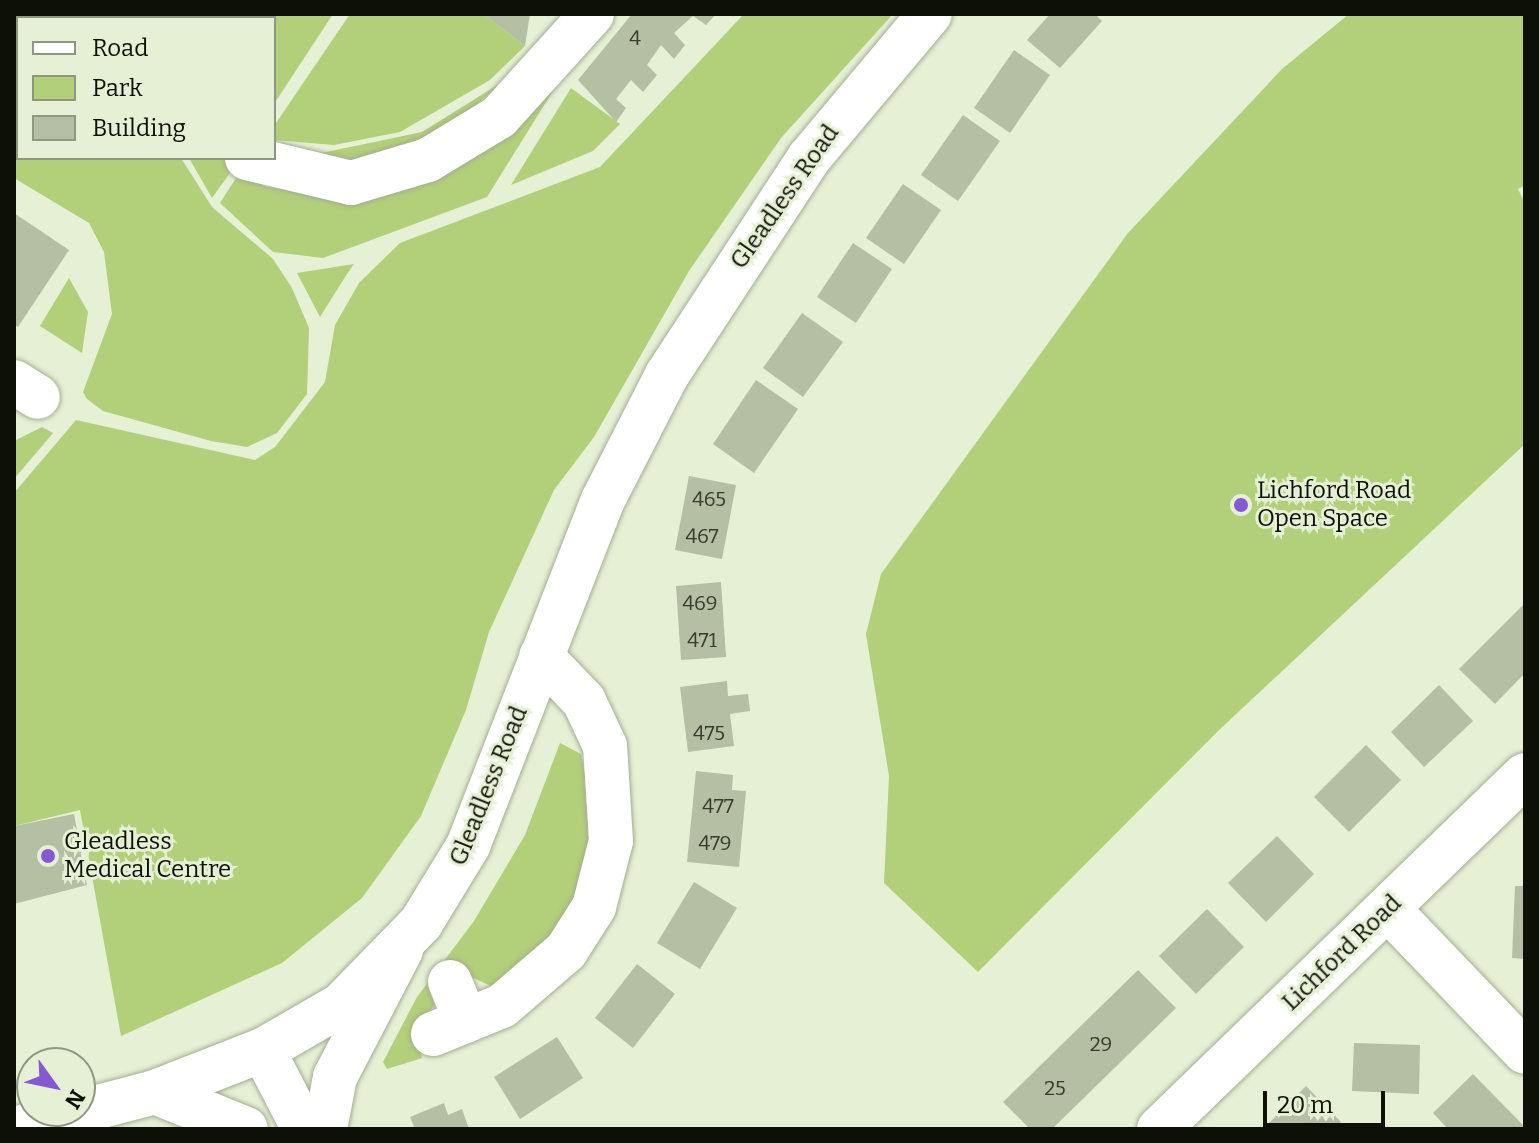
<!DOCTYPE html>
<html>
<head>
<meta charset="utf-8">
<style>
	body { margin:0 }
	#map { position:relative; width:1539px; height:1143px; overflow:hidden; background:#e5f0d4; font-family:Bitter,serif }
	div>[style] { position:absolute }
	.green>* { inset:0; background:#b2cf79 }
	.building>* { inset:0; background:#b4bfa3 }
	.roads { filter:drop-shadow(0 0 2px #a3ad92) drop-shadow(0 0 2px #a3ad92) }
	.minor>* { height:44px; margin:-22px; padding:0 22px; transform-origin:22px; border-radius:22px; background:#fff }
	.tertiary>* { height:44px; margin:-22px; padding:0 22px; transform-origin:22px; border-radius:22px; background:#fff }
	.secondary>* { height:44px; margin:-22px; padding:0 22px; transform-origin:22px; border-radius:22px; background:#fff }
	.dots>* { width:22px; height:22px; translate:-50% -50%; box-sizing:border-box; border:4px solid #e5f0d4; border-radius:50% }
	span { translate:-50% -50%; white-space:nowrap; text-align:center; line-height:1.15; -webkit-text-stroke:6px #e5f0d4; paint-order:stroke }
	.number-label { font-size:20px; color:#373c2e }
	.number-label span { -webkit-text-stroke-width:0 }
	.street-label { font-size:24px; color:#0d1007 }
	.poi-label { font-size:24px; color:#0d1007 }
	.left { translate:0 -50%; text-align:left }
	.frame { position:absolute; inset:0; border:16px solid #0d1007; pointer-events:none }
	.legend { position:absolute; left:16px; top:16px; width:260px; height:144px; box-sizing:border-box; background:#e5f0d4; border:2px solid #8f9682; margin:0; padding:10px 14px; list-style:none; font-size:24px; color:#0d1007 }
	.legend li { display:flex; align-items:center; gap:16px; height:40px }
	.legend b { width:40px; border:2px solid #8f9682 }
	.north { position:absolute; left:16px; top:1047px; width:80px; height:80px; box-sizing:border-box; background:#e5f0d4; border:2px solid #8f9682; border-radius:50%; rotate:123deg; font-size:22px; font-weight:700; line-height:32px; text-align:center; color:#0d1007 }
	.north::after { content:''; display:block; margin:auto; width:28px; height:36px; background:#8459d3; clip-path:polygon(50% 0,100% 100%,50% 72%,0 100%) }
	.scale { position:absolute; left:1263px; top:1091px; width:122px; height:36px; box-sizing:border-box; border:4px solid #0d1007; border-top:0; padding-left:10px; font-size:24px; line-height:28px; white-space:nowrap; color:#0d1007; -webkit-text-stroke:6px #e5f0d4; paint-order:stroke }
</style>
</head>
<body>
<div id="map">
	<div class="green">
		<div style="clip-path:polygon(14px 14px,89px 18px,18px 18px,18px 158px,181px 158px,212px 207px,273px 259px,292px 288px,309px 328px,307px 394px,277px 433px,247px 447px,211px 441px,103px 411px,87px 399px,83px 392px,112px 314px,104px 252px,89px 223px,14px 178px)"></div>
		<div style="clip-path:polygon(172px 14px,333px 14px,274px 104px,274px 18px)"></div>
		<div style="clip-path:polygon(350px 14px,483px 14px,525px 46px,490px 80px,400px 132px,334px 145px,274px 140px,274px 126px)"></div>
		<div style="clip-path:polygon(744px 14px,893px 14px,781px 138px,689px 271px,594px 437px,554px 490px,489px 632px,466px 710px,421px 816px,362px 898px,282px 963px,121px 1036px,80px 810px,14px 826px,14px 493px,76px 420px,255px 460px,275px 447px,325px 382px,335px 325px,359px 283px,400px 243px,600px 167px)"></div>
		<div style="clip-path:polygon(1349px 14px,1525px 14px,1525px 185px,1518px 189px,1525px 203px,1525px 444px,1218px 731px,978px 972px,884px 883px,889px 776px,866px 634px,881px 574px,1128px 233px,1282px 69px)"></div>
		<div style="clip-path:polygon(561px 78px,487px 197px,323px 258px,273px 252px,220px 203px,240px 172px,266px 187px,349px 198px)"></div>
		<div style="clip-path:polygon(507px 79px,436px 138px,337px 168px,312px 155px,422px 132px)"></div>
		<div style="clip-path:polygon(571px 88px,620px 124px,593px 151px,511px 185px)"></div>
		<div style="clip-path:polygon(189px 158px,226px 158px,235px 166px,212px 198px)"></div>
		<div style="clip-path:polygon(354px 264px,347px 274px,320px 317px,297px 273px)"></div>
		<div style="clip-path:polygon(69px 278px,88px 312px,82px 353px,40px 326px)"></div>
		<div style="clip-path:polygon(42px 427px,53px 433px,14px 479px,14px 441px)"></div>
		<div style="clip-path:polygon(560px 743px,581px 754px,596px 833px,580px 912px,498px 989px,471px 977px,439px 997px,417px 1033px,422px 1058px,387px 1069px,383px 1062px,417px 997px,474px 921px,525px 835px)"></div>
	</div>
	<div class="building">
		<div style="clip-path:polygon(483px 14px,530px 14px,525px 46px)"></div>
		<div style="clip-path:polygon(632px 14px,716px 14px,706px 25px,693px 16px,674px 33px,685px 45px,674px 59px,661px 45px,647px 65px,657px 75px,643px 92px,631px 80px,616px 99px,626px 108px,616px 122px,578px 80px)"></div>
		<div style="clip-path:polygon(1050px 14px,1095px 14px,1102px 21px,1060px 68px,1027px 40px)"></div>
		<div style="clip-path:polygon(1014px 50px,1050px 75px,1010px 133px,974px 108px)"></div>
		<div style="clip-path:polygon(963px 115px,1000px 141px,958px 201px,921px 175px)"></div>
		<div style="clip-path:polygon(903px 184px,941px 210px,904px 264px,866px 238px)"></div>
		<div style="clip-path:polygon(14px 213px,69px 250px,18px 327px,14px 325px)"></div>
		<div style="clip-path:polygon(853px 243px,892px 269px,856px 323px,817px 297px)"></div>
		<div style="clip-path:polygon(802px 313px,843px 342px,803px 397px,763px 368px)"></div>
		<div style="clip-path:polygon(756px 380px,798px 409px,754px 473px,713px 444px)"></div>
		<div style="clip-path:polygon(689px 476px,736px 485px,722px 559px,675px 550px)"></div>
		<div style="clip-path:polygon(721px 582px,726px 657px,681px 660px,676px 586px)"></div>
		<div style="clip-path:polygon(1525px 603px,1525px 673px,1495px 704px,1459px 669px)"></div>
		<div style="clip-path:polygon(727px 681px,728px 696px,748px 694px,750px 711px,730px 714px,734px 746px,688px 752px,680px 687px)"></div>
		<div style="clip-path:polygon(1439px 685px,1473px 721px,1424px 767px,1391px 732px)"></div>
		<div style="clip-path:polygon(1366px 745px,1401px 780px,1349px 832px,1314px 797px)"></div>
		<div style="clip-path:polygon(696px 771px,733px 775px,732px 790px,746px 791px,739px 867px,687px 862px)"></div>
		<div style="clip-path:polygon(74px 814px,87px 885px,14px 904px,14px 826px)"></div>
		<div style="clip-path:polygon(1277px 836px,1314px 874px,1266px 922px,1228px 883px)"></div>
		<div style="clip-path:polygon(694px 882px,737px 908px,700px 969px,657px 943px)"></div>
		<div style="clip-path:polygon(1515px 886px,1525px 886px,1525px 959px,1512px 958px)"></div>
		<div style="clip-path:polygon(1207px 909px,1244px 947px,1196px 994px,1159px 956px)"></div>
		<div style="clip-path:polygon(637px 964px,675px 994px,633px 1048px,595px 1018px)"></div>
		<div style="clip-path:polygon(1138px 970px,1176px 1008px,1052px 1129px,1030px 1129px,1003px 1102px)"></div>
		<div style="clip-path:polygon(557px 1037px,583px 1078px,520px 1119px,494px 1077px)"></div>
		<div style="clip-path:polygon(1354px 1043px,1420px 1045px,1419px 1094px,1352px 1091px)"></div>
		<div style="clip-path:polygon(1473px 1074px,1525px 1127px,1525px 1129px,1448px 1129px,1433px 1113px)"></div>
		<div style="clip-path:polygon(1306px 1086px,1341px 1122px,1333px 1129px,1263px 1129px)"></div>
		<div style="clip-path:polygon(444px 1103px,448px 1115px,462px 1109px,469px 1129px,415px 1129px,410px 1117px)"></div>
	</div>
	<div class="roads">
		<div class="minor">
			<div style="left:148px;top:14px;width:4px;rotate:76deg"></div>
			<div style="left:247px;top:158px;width:107px;rotate:13.5deg"></div>
			<div style="left:351px;top:183px;width:80px;rotate:-16.6deg"></div>
			<div style="left:428px;top:160px;width:83px;rotate:-31.2deg"></div>
			<div style="left:499px;top:117px;width:139px;rotate:-47.9deg"></div>
			<div style="left:14px;top:382px;width:28px;rotate:32deg"></div>
			<div style="left:1388px;top:909px;width:198px;rotate:46.2deg"></div>
			<div style="left:450px;top:982px;width:42px;rotate:67.7deg"></div>
			<div style="left:433px;top:1034px;width:74px;rotate:-22.1deg"></div>
			<div style="left:502px;top:1006px;width:84px;rotate:-40.7deg"></div>
			<div style="left:566px;top:951px;width:52px;rotate:-57.5deg"></div>
			<div style="left:594px;top:907px;width:68px;rotate:-75.6deg"></div>
			<div style="left:611px;top:841px;width:95px;rotate:-93.6deg"></div>
			<div style="left:605px;top:746px;width:50px;rotate:-115deg"></div>
			<div style="left:584px;top:701px;width:62px;rotate:-133.7deg"></div>
			<div style="left:1159px;top:1129px;width:509px;rotate:-44.05deg"></div>
		</div>
		<div class="tertiary">
			<div style="left:263px;top:1050px;width:89px;rotate:62.6deg"></div>
			<div style="left:155px;top:1092px;width:98px;rotate:22.1deg"></div>
			<div style="left:325px;top:1129px;width:53px;rotate:-79.1deg"></div>
			<div style="left:335px;top:1077px;width:143px;rotate:-62.5deg"></div>
		</div>
		<div class="secondary">
			<div style="left:14px;top:1129px;width:146px;rotate:-14.7deg"></div>
			<div style="left:155px;top:1092px;width:116px;rotate:-21.3deg"></div>
			<div style="left:263px;top:1050px;width:90px;rotate:-30deg"></div>
			<div style="left:341px;top:1005px;width:115px;rotate:-45.7deg"></div>
			<div style="left:421px;top:923px;width:90px;rotate:-58.6deg"></div>
			<div style="left:468px;top:846px;width:371px;rotate:-68.7deg"></div>
			<div style="left:603px;top:500px;width:140px;rotate:-62.9deg"></div>
			<div style="left:667px;top:375px;width:259px;rotate:-56.8deg"></div>
			<div style="left:809px;top:158px;width:188px;rotate:-50deg"></div>
		</div>
	</div>
	<div class="dots">
		<div style="left:1241px;top:505px;background:#8459d3"></div>
		<div style="left:48px;top:856px;background:#8459d3"></div>
	</div>
	<div class="number-label">
		<span style="left:635px;top:38px">4</span>
		<span style="left:709px;top:499px">465</span>
		<span style="left:702px;top:536px">467</span>
		<span style="left:700px;top:603px">469</span>
		<span style="left:702px;top:640px">471</span>
		<span style="left:709px;top:733px">475</span>
		<span style="left:718px;top:806px">477</span>
		<span style="left:715px;top:843px">479</span>
		<span style="left:1101px;top:1044px">29</span>
		<span style="left:1055px;top:1088px">25</span>
	</div>
	<div class="street-label">
		<span style="left:785px;top:197px;rotate:-55deg">Gleadless Road</span>
		<span style="left:489px;top:786px;rotate:-68deg">Gleadless Road</span>
		<span style="left:1342px;top:953px;rotate:-44deg">Lichford Road</span>
	</div>
	<div class="poi-label">
		<span class="left" style="left:1257px;top:505px">Lichford Road<br>Open Space</span>
		<span class="left" style="left:64px;top:856px">Gleadless<br>Medical Centre</span>
	</div>
	<div class="frame"></div>
	<ul class="legend">
	<li><b style="height:10px;background:#fff"></b>Road</li>
	<li><b style="height:22px;background:#b2cf79"></b>Park</li>
	<li><b style="height:22px;background:#b4bfa3"></b>Building</li>
	</ul>
	<div class="north">N</div>
	<div class="scale">20 m</div>
</div>
</body>
</html>
